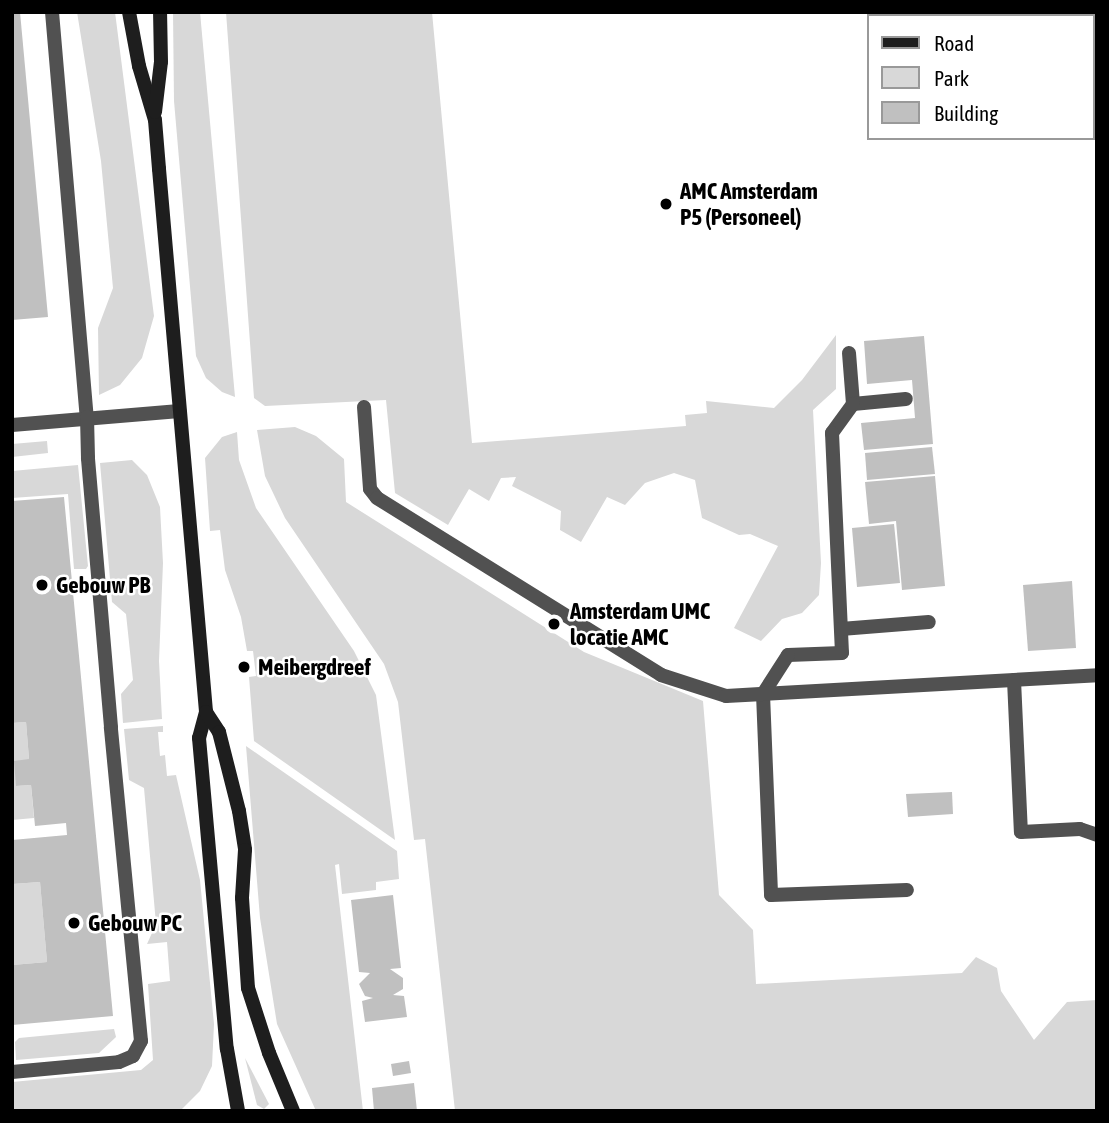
<!DOCTYPE html>
<html>
<head>
<meta charset="utf-8">
<style>
	body { margin:0 }
	#map { position:relative; width:1109px; height:1123px; overflow:hidden; background:#fff; font-family:"Asap Condensed",sans-serif }
	div>[style] { position:absolute }
	.green>* { inset:0; background:#d8d8d8 }
	.building>* { inset:0; background:#c0c0c0 }
	.lane>* { height:14px; margin:-7px; padding:0 7px; transform-origin:7px; border-radius:7px; background:#515151 }
	.street>* { height:14px; margin:-7px; padding:0 7px; transform-origin:7px; border-radius:7px; background:#515151 }
	.secondary>* { height:14px; margin:-7px; padding:0 7px; transform-origin:7px; border-radius:7px; background:#1e1e1e }
	.dots>* { width:19px; height:19px; translate:-50% -50%; box-sizing:border-box; border:4px solid #fff; border-radius:50% }
	span { translate:-50% -50%; white-space:nowrap; text-align:center; line-height:1.15; -webkit-text-stroke:5px #fff; paint-order:stroke }
	.poi-label { font-size:23px; color:#000; font-weight:700 }
	.left { translate:0 -50%; text-align:left }
	.frame { position:absolute; inset:0; border:14px solid #000; pointer-events:none }
	.legend { position:absolute; left:867px; top:14px; width:228px; height:126px; box-sizing:border-box; background:#fff; border:2px solid #999; margin:0; padding:9px 12px; list-style:none; font-size:21px; color:#000 }
	.legend li { display:flex; align-items:center; gap:14px; height:35px }
	.legend b { width:35px; border:2px solid #999 }
</style>
</head>
<body>
<div id="map">
	<div class="green">
		<div style="clip-path:polygon(77px 12px,115px 12px,154px 316px,142px 358px,120px 385px,99px 395px,98px 328px,113px 288px,101px 161px)"></div>
		<div style="clip-path:polygon(173px 12px,200px 12px,235px 397px,222px 392px,206px 378px,196px 356px,174px 101px)"></div>
		<div style="clip-path:polygon(226px 12px,432px 12px,472px 443px,686px 426px,685px 415px,707px 413px,706px 401px,774px 408px,802px 380px,836px 335px,836px 389px,813px 410px,821px 563px,819px 595px,802px 613px,782px 619px,761px 641px,734px 628px,778px 546px,750px 534px,739px 535px,702px 518px,695px 480px,674px 473px,645px 483px,625px 505px,607px 497px,581px 542px,560px 530px,561px 511px,512px 486px,516px 477px,501px 478px,489px 501px,469px 489px,448px 525px,395px 493px,386px 400px,265px 406px,254px 398px)"></div>
		<div style="clip-path:polygon(295px 427px,316px 436px,344px 459px,346px 502px,584px 652px,703px 701px,719px 895px,753px 930px,756px 984px,962px 973px,976px 957px,997px 968px,1001px 991px,1034px 1040px,1067px 1002px,1097px 1000px,1097px 1111px,455px 1111px,425px 839px,414px 840px,398px 702px,384px 664px,285px 518px,265px 476px,257px 430px)"></div>
		<div style="clip-path:polygon(237px 432px,239px 460px,256px 508px,354px 651px,376px 695px,395px 840px,254px 741px,249px 677px,256px 676px,253px 651px,247px 651px,241px 617px,225px 570px,220px 530px,210px 531px,205px 458px,222px 437px)"></div>
		<div style="clip-path:polygon(47px 441px,48px 453px,12px 457px,12px 444px)"></div>
		<div style="clip-path:polygon(132px 460px,147px 475px,160px 507px,163px 563px,159px 661px,162px 719px,123px 723px,121px 694px,133px 680px,126px 614px,112px 602px,100px 463px)"></div>
		<div style="clip-path:polygon(78px 465px,88px 566px,86px 569px,74px 569px,68px 494px,12px 498px,12px 471px)"></div>
		<div style="clip-path:polygon(26px 722px,29px 759px,16px 786px,31px 785px,34px 818px,12px 820px,12px 723px)"></div>
		<div style="clip-path:polygon(163px 726px,163px 732px,158px 732px,160px 756px,165px 755px,167px 776px,176px 775px,200px 880px,214px 1024px,212px 1066px,200px 1091px,180px 1111px,12px 1111px,12px 1082px,141px 1070px,153px 1060px,148px 984px,170px 981px,167px 942px,147px 944px,156px 924px,144px 788px,129px 780px,124px 729px)"></div>
		<div style="clip-path:polygon(246px 746px,397px 851px,399px 879px,376px 882px,376px 890px,342px 894px,339px 864px,335px 865px,363px 1111px,316px 1111px,277px 1024px,260px 918px)"></div>
		<div style="clip-path:polygon(12px 881px,13px 884px,40px 882px,47px 962px,12px 965px)"></div>
		<div style="clip-path:polygon(114px 1029px,116px 1037px,99px 1053px,16px 1060px,15px 1042px,19px 1038px)"></div>
		<div style="clip-path:polygon(245px 1058px,269px 1104px,264px 1109px,257px 1105px)"></div>
	</div>
	<div class="building">
		<div style="clip-path:polygon(12px 12px,20px 12px,48px 317px,12px 320px)"></div>
		<div style="clip-path:polygon(924px 336px,933px 444px,864px 450px,861px 423px,915px 418px,912px 380px,867px 384px,864px 341px)"></div>
		<div style="clip-path:polygon(932px 447px,935px 474px,867px 480px,865px 453px)"></div>
		<div style="clip-path:polygon(935px 476px,945px 586px,902px 590px,896px 521px,869px 524px,865px 482px)"></div>
		<div style="clip-path:polygon(64px 497px,113px 1016px,12px 1025px,12px 965px,47px 962px,40px 882px,13px 884px,12px 840px,67px 835px,66px 823px,35px 826px,31px 785px,16px 786px,14px 761px,29px 759px,26px 722px,12px 723px,12px 501px)"></div>
		<div style="clip-path:polygon(894px 524px,900px 583px,857px 587px,852px 528px)"></div>
		<div style="clip-path:polygon(1072px 581px,1076px 648px,1028px 651px,1023px 585px)"></div>
		<div style="clip-path:polygon(952px 792px,953px 814px,908px 817px,906px 794px)"></div>
		<div style="clip-path:polygon(393px 895px,401px 968px,390px 969px,403px 978px,403px 989px,393px 995px,404px 996px,407px 1017px,365px 1022px,362px 1001px,373px 998px,365px 996px,359px 984px,370px 973px,359px 972px,351px 900px)"></div>
		<div style="clip-path:polygon(409px 1061px,411px 1073px,393px 1076px,391px 1064px)"></div>
		<div style="clip-path:polygon(414px 1083px,417px 1111px,374px 1111px,372px 1088px)"></div>
	</div>
	<div class="lane">
		<div style="left:52px;top:12px;width:407px;rotate:85.1deg"></div>
		<div style="left:849px;top:353px;width:51px;rotate:85.5deg"></div>
		<div style="left:853px;top:404px;width:53px;rotate:-5.4deg"></div>
		<div style="left:853px;top:404px;width:36px;rotate:126deg"></div>
		<div style="left:832px;top:433px;width:220px;rotate:87.4deg"></div>
		<div style="left:842px;top:653px;width:54px;rotate:177.9deg"></div>
		<div style="left:788px;top:655px;width:46px;rotate:122.7deg"></div>
		<div style="left:763px;top:694px;width:201px;rotate:87.7deg"></div>
		<div style="left:771px;top:895px;width:136px;rotate:-2.1deg"></div>
		<div style="left:364px;top:407px;width:82px;rotate:85.8deg"></div>
		<div style="left:370px;top:489px;width:11px;rotate:52deg"></div>
		<div style="left:377px;top:498px;width:335px;rotate:31.9deg"></div>
		<div style="left:661px;top:675px;width:68px;rotate:17.9deg"></div>
		<div style="left:726px;top:696px;width:372px;rotate:-3.2deg"></div>
		<div style="left:841px;top:629px;width:88px;rotate:-4.5deg"></div>
		<div style="left:1014px;top:680px;width:152px;rotate:87.4deg"></div>
		<div style="left:1021px;top:832px;width:59px;rotate:-2.9deg"></div>
		<div style="left:1080px;top:829px;width:18px;rotate:19deg"></div>
	</div>
	<div class="street">
		<div style="left:12px;top:425px;width:168px;rotate:-4.8deg"></div>
		<div style="left:12px;top:1072px;width:107px;rotate:-5.3deg"></div>
		<div style="left:119px;top:1062px;width:15px;rotate:-23deg"></div>
		<div style="left:133px;top:1056px;width:17px;rotate:-62deg"></div>
		<div style="left:141px;top:1041px;width:315px;rotate:-95.5deg"></div>
		<div style="left:111px;top:727px;width:270px;rotate:-94.9deg"></div>
		<div style="left:88px;top:458px;width:41px;rotate:-91.4deg"></div>
	</div>
	<div class="secondary">
		<div style="left:129px;top:12px;width:55px;rotate:79.5deg"></div>
		<div style="left:139px;top:66px;width:56px;rotate:73.5deg"></div>
		<div style="left:155px;top:120px;width:49px;rotate:85.3deg"></div>
		<div style="left:159px;top:169px;width:545px;rotate:85.05deg"></div>
		<div style="left:206px;top:712px;width:27px;rotate:105deg"></div>
		<div style="left:199px;top:738px;width:312px;rotate:84.9deg"></div>
		<div style="left:227px;top:1049px;width:63px;rotate:79.9deg"></div>
		<div style="left:155px;top:112px;width:50px;rotate:-83.2deg"></div>
		<div style="left:161px;top:62px;width:50px;rotate:-91.1deg"></div>
		<div style="left:206px;top:712px;width:24px;rotate:57deg"></div>
		<div style="left:219px;top:732px;width:81px;rotate:75.8deg"></div>
		<div style="left:239px;top:811px;width:39px;rotate:81deg"></div>
		<div style="left:245px;top:850px;width:48px;rotate:93.6deg"></div>
		<div style="left:242px;top:898px;width:90px;rotate:86.2deg"></div>
		<div style="left:248px;top:988px;width:68px;rotate:72.1deg"></div>
		<div style="left:269px;top:1053px;width:63px;rotate:67.5deg"></div>
	</div>
	<div class="dots">
		<div style="left:666px;top:204px;background:#000"></div>
		<div style="left:42px;top:585px;background:#000"></div>
		<div style="left:554px;top:624px;background:#000"></div>
		<div style="left:244px;top:667px;background:#000"></div>
		<div style="left:74px;top:923px;background:#000"></div>
	</div>
	<div class="poi-label">
		<span class="left" style="left:680px;top:204px">AMC Amsterdam<br>P5 (Personeel)</span>
		<span class="left" style="left:56px;top:585px">Gebouw PB</span>
		<span class="left" style="left:570px;top:624px">Amsterdam UMC<br>locatie AMC</span>
		<span class="left" style="left:258px;top:667px">Meibergdreef</span>
		<span class="left" style="left:88px;top:923px">Gebouw PC</span>
	</div>
	<div class="frame"></div>
	<ul class="legend">
	<li><b style="height:9px;background:#1e1e1e"></b>Road</li>
	<li><b style="height:19px;background:#d8d8d8"></b>Park</li>
	<li><b style="height:19px;background:#c0c0c0"></b>Building</li>
	</ul>
</div>
</body>
</html>
